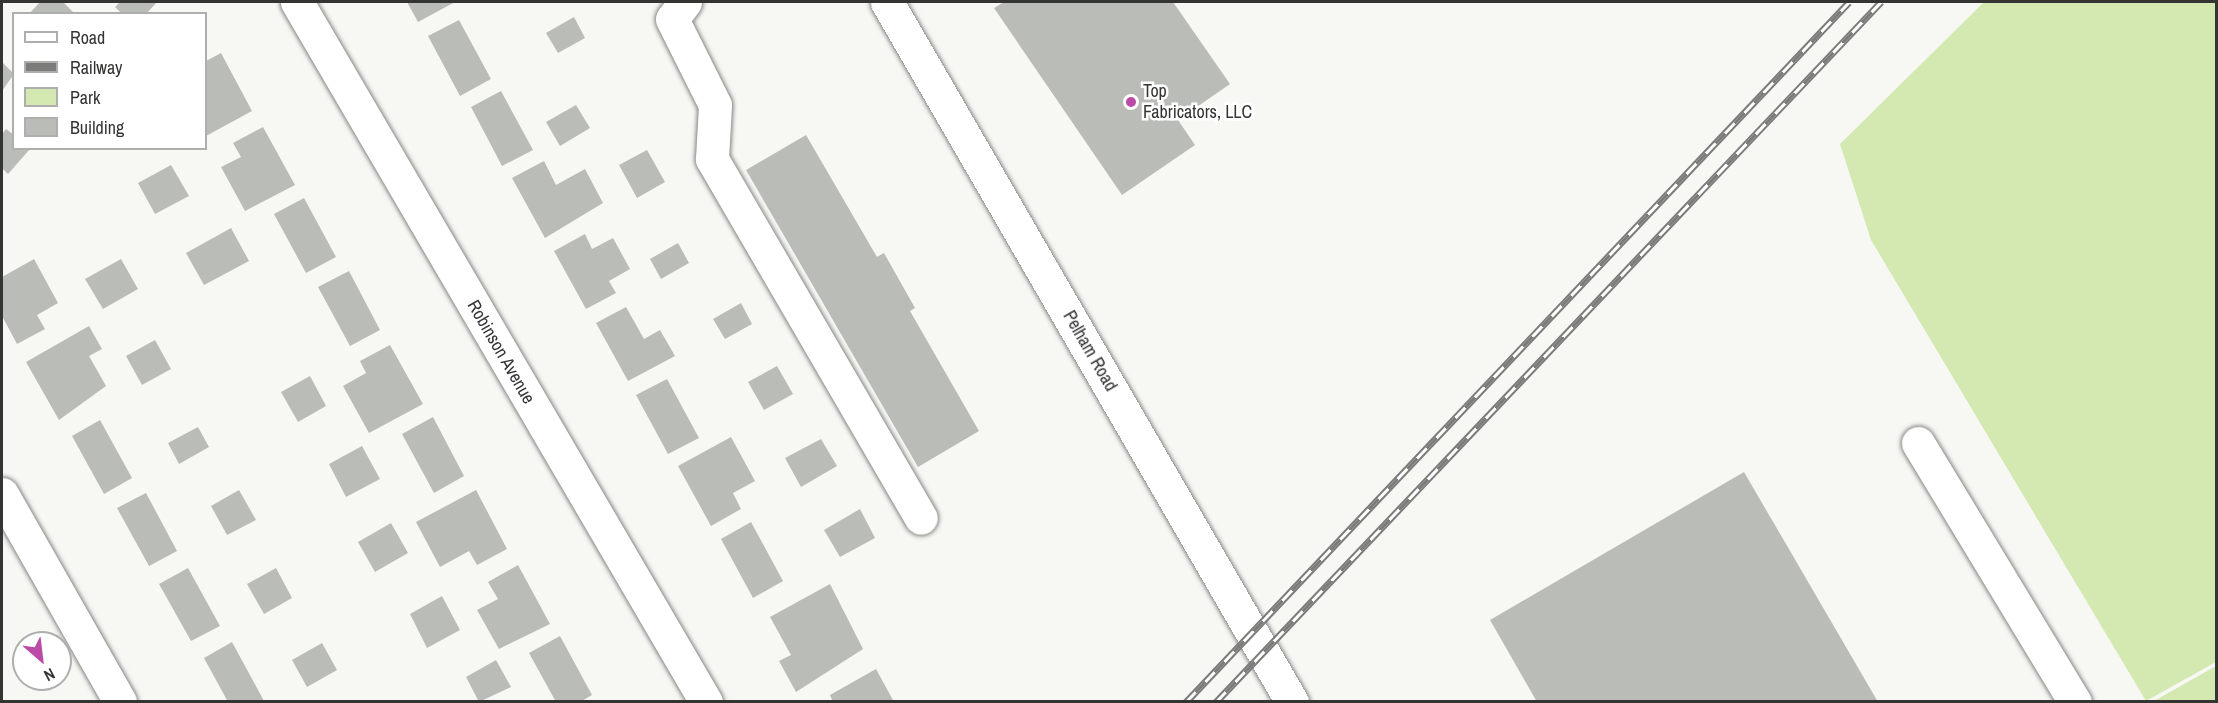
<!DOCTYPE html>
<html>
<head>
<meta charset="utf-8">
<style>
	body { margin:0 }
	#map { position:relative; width:2218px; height:703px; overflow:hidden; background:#f7f8f4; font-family:"Archivo Narrow",sans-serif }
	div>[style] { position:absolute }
	.green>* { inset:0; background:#d3e9b1 }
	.building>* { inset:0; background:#babcb8 }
	.roads { filter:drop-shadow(0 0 2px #868884) drop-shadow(0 0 2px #868884) }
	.minor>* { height:33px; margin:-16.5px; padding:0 16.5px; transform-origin:16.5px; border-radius:16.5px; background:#fff }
	.major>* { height:33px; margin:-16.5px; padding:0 16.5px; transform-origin:16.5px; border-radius:16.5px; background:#fff }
	.rail>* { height:7px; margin-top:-3.5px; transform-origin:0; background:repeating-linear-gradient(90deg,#fff 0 14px,#7b7c7a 0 28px); box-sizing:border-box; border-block:2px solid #7b7c7a }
	.dots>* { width:16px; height:16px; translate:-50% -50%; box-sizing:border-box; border:3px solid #fff; border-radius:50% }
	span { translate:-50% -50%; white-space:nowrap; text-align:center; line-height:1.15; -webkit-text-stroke:5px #fff; paint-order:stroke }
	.poi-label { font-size:18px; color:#343533 }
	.left { translate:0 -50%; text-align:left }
	.street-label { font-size:18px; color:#343533 }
	.frame { position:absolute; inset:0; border:3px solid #343533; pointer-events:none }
	.legend { position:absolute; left:12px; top:12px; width:195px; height:138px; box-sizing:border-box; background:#fff; border:2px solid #aeaead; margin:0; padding:8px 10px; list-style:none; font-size:18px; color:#343533 }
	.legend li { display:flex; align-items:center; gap:12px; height:30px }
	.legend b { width:30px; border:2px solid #aeaead }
	.north { position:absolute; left:12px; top:631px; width:60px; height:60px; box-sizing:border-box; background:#fff; border:2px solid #aeaead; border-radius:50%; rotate:152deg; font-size:16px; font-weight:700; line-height:24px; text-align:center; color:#343533 }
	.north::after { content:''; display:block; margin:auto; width:21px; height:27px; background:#bb4ba7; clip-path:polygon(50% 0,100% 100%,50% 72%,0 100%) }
</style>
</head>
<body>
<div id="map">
	<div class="green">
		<div style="clip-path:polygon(1984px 2px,2216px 2px,2216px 662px,2146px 701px,1871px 240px,1840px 144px)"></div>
		<div style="clip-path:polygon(2216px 666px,2216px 701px,2154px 701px)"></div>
	</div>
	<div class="building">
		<div style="clip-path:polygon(40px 2px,63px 2px,75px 14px,29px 14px)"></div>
		<div style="clip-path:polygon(120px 2px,157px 2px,146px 14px,122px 14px,115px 7px)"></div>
		<div style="clip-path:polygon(407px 2px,455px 2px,418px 22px)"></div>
		<div style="clip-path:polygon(1004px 2px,1173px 2px,1230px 84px,1178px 120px,1195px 145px,1122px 195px,994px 8px)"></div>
		<div style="clip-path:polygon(574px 17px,585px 38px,558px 53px,546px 33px)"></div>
		<div style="clip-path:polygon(459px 20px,491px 79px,460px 96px,428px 36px)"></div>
		<div style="clip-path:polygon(221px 53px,252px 111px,206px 136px,206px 61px)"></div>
		<div style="clip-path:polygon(2px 62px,14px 74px,2px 91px)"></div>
		<div style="clip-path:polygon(501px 91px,533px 150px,502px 166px,471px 107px)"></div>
		<div style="clip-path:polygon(576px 105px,590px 128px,560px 146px,546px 122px)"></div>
		<div style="clip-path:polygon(263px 127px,295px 185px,245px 211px,221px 167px,241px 157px,233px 143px)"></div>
		<div style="clip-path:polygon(6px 129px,14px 135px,14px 148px,30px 149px,8px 174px,2px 168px,2px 134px)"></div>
		<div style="clip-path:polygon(806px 135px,877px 257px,884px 253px,915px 308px,910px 311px,979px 431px,918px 467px,746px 170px)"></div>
		<div style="clip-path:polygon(647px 150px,665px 182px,637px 198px,619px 165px)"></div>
		<div style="clip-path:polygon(544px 161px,556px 185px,585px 169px,603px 203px,545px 238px,512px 178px)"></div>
		<div style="clip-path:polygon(171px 165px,189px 196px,155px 214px,138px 183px)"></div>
		<div style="clip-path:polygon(304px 198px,336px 257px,306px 273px,274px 214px)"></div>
		<div style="clip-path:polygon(231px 228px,249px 261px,204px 285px,186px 253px)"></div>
		<div style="clip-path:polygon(585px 234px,592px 249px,613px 238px,630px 269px,609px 281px,616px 293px,586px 309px,554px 251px)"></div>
		<div style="clip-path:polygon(678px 243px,689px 263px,661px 279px,650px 259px)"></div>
		<div style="clip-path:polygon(34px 259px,58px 303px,37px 315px,45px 329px,17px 344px,2px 316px,2px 277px)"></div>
		<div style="clip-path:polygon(121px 259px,138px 289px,103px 309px,85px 279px)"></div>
		<div style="clip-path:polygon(349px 271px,380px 330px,350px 346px,318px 287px)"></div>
		<div style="clip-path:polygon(741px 303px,752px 324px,725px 339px,713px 319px)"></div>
		<div style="clip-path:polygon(626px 307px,644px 339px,660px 330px,675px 356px,628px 381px,596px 323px)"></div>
		<div style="clip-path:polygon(89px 326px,102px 349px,89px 356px,106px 386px,59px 420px,26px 362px)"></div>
		<div style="clip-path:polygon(155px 340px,171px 369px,142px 385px,126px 356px)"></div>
		<div style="clip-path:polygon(390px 345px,423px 404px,369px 433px,343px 386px,366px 373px,360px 361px)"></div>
		<div style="clip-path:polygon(777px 366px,793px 394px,764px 410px,748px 382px)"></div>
		<div style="clip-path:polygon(310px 376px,326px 406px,298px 422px,281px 392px)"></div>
		<div style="clip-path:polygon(667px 379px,699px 438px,668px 454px,636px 395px)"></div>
		<div style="clip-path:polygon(433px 417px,464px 476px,434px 493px,402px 434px)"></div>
		<div style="clip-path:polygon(100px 420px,132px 478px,104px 494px,72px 436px)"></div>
		<div style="clip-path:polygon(198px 427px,209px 447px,179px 464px,168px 443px)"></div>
		<div style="clip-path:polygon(731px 437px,755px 481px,733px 493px,741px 509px,711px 526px,678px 466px)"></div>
		<div style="clip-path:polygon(821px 439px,837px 466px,801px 487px,785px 458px)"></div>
		<div style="clip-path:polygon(362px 446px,380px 479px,346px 497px,329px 464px)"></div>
		<div style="clip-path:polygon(1744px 472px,1878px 702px,1537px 702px,1490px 620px)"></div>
		<div style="clip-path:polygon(239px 490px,256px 520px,227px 535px,211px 506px)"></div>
		<div style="clip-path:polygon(476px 490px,507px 549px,477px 565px,469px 551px,440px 567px,416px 522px)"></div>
		<div style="clip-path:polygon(146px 493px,177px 551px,149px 566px,117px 508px)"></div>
		<div style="clip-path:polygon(860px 509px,875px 538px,840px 557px,824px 530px)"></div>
		<div style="clip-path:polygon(751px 522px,783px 581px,753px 598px,721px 539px)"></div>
		<div style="clip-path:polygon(391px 523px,408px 553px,375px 572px,358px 542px)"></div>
		<div style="clip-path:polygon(518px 565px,550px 624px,499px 649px,477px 610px,498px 599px,488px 582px)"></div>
		<div style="clip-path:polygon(188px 568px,220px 626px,191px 641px,159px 584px)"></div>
		<div style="clip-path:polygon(276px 568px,292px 598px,264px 614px,247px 584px)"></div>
		<div style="clip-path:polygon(830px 584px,863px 649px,796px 692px,779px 661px,791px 655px,770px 617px)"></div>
		<div style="clip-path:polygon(442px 596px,460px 630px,427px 648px,410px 614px)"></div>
		<div style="clip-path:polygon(560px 636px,592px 695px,580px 702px,556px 702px,529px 653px)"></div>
		<div style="clip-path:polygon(232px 642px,264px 701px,228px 702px,204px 658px)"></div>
		<div style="clip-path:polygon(322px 643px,337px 670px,307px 687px,292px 660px)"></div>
		<div style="clip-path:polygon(496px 660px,511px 687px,479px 702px,466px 677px)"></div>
		<div style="clip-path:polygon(876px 669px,894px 702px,833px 702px,830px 695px)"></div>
	</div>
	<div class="roads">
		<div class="minor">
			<div style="left:297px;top:2px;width:811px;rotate:59.7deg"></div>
			<div style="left:685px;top:2px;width:21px;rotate:127deg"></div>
			<div style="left:672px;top:19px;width:96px;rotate:63.4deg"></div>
			<div style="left:715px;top:105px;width:54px;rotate:93.2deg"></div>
			<div style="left:712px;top:159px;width:415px;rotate:59.8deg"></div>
			<div style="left:1918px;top:443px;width:303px;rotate:58.8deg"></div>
			<div style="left:2px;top:494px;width:239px;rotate:60.4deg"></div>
		</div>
		<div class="major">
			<div style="left:887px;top:2px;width:809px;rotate:59.95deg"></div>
		</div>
	</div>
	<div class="rail">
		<div style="left:1186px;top:702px;width:964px;rotate:-46.55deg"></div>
		<div style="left:1216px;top:702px;width:966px;rotate:-46.47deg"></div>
	</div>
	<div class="dots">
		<div style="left:1131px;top:102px;background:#bb4ba7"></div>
	</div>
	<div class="poi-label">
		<span class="left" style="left:1143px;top:102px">Top<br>Fabricators, LLC</span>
	</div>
	<div class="street-label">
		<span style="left:1090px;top:351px;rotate:60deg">Pelham Road</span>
		<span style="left:501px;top:352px;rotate:60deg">Robinson Avenue</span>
	</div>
	<div class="frame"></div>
	<ul class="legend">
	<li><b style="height:8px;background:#fff"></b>Road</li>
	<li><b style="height:8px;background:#7b7c7a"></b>Railway</li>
	<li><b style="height:16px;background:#d3e9b1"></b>Park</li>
	<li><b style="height:16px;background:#babcb8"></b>Building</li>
	</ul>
	<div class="north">N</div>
</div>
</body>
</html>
